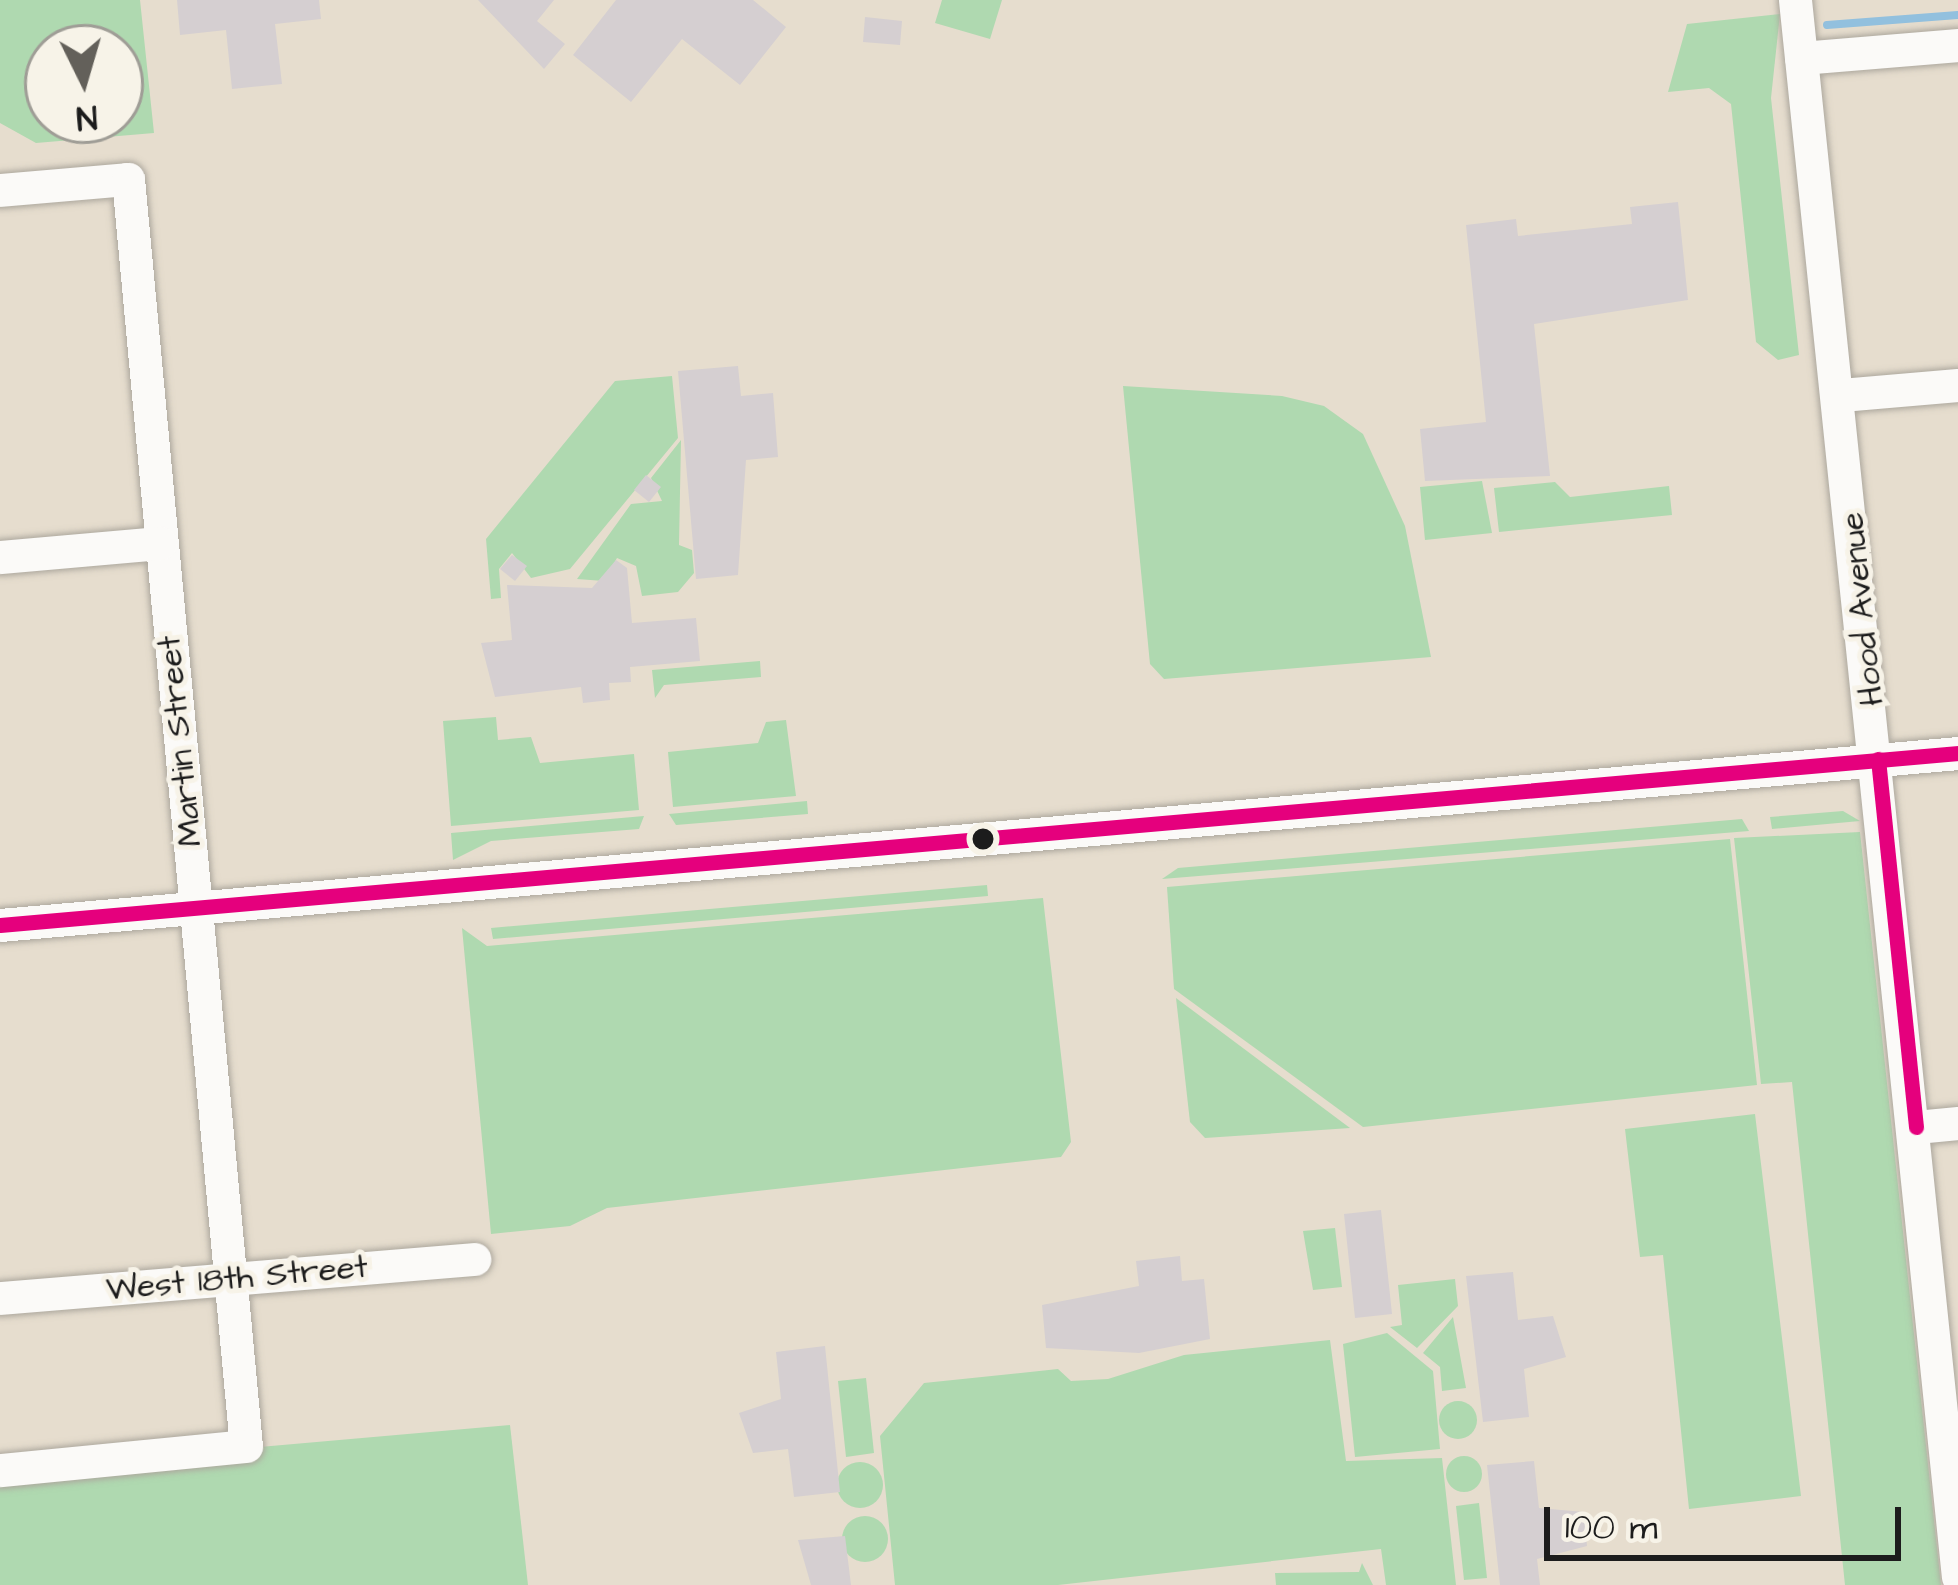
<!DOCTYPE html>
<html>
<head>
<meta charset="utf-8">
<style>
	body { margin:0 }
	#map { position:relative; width:1958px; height:1585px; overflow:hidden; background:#e6ddce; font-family:"Architects Daughter",sans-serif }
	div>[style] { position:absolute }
	.green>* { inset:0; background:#afd9b0 }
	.round { border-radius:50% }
	.stream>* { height:8px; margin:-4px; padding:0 4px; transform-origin:4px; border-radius:4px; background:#92c0de }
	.building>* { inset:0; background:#d5cfd1 }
	.roads { filter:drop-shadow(0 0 3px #ada89e) drop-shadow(0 0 3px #ada89e) }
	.minor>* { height:33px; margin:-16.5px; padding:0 16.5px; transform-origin:16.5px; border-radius:16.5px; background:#fbfaf8 }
	.bus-1>* { height:15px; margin:-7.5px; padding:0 7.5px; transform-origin:7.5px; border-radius:7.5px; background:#e5007d }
	.dots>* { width:33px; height:33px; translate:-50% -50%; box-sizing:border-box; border:6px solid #f7f3e8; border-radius:50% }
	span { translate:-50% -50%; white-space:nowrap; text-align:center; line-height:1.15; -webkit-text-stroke:10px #f7f3e8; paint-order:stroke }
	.street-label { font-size:33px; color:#1c1c1c }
	.north { position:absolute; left:24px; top:24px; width:120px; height:120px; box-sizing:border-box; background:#f7f3e8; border:3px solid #9f9d96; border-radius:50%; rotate:175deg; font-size:33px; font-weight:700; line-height:48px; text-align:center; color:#1c1c1c }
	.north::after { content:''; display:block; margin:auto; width:42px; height:54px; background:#63605a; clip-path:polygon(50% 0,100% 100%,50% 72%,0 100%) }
	.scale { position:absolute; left:1544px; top:1507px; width:357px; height:54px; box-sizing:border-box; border:6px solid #1c1c1c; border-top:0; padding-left:15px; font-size:36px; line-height:42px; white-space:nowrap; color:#1c1c1c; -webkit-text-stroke:9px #f7f3e8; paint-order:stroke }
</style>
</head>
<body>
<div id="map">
	<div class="green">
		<div style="clip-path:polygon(evenodd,0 0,140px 0,154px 133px,36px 143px,0 123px,0 0,120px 48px,120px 120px,48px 120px,48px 48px,120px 48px)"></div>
		<div style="clip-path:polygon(942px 0,1002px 0,990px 39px,935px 23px)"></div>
		<div style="clip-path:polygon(1780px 14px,1771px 98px,1799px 355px,1778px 360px,1756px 342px,1731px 104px,1709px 88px,1668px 92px,1687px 24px)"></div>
		<div style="clip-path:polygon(672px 376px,678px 438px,570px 569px,531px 578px,512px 553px,499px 569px,501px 598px,491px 599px,486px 539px,615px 381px)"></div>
		<div style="clip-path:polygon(1123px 386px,1282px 396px,1324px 406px,1363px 434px,1405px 526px,1431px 657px,1164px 679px,1150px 664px)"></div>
		<div style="clip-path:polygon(681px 440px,679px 545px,692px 550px,694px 573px,678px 592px,642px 596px,636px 566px,617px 558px,604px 581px,577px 579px,631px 504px,662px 501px,651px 478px)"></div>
		<div style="clip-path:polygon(1482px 481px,1492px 533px,1425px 540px,1420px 487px)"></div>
		<div style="clip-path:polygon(1555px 482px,1570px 497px,1669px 486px,1672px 515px,1499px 532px,1494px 488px)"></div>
		<div style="clip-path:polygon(760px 661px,761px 677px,664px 685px,655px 698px,652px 670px)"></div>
		<div style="clip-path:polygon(496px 717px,498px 740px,531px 737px,540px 763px,634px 754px,639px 810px,451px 826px,443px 721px)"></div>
		<div style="clip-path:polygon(786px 720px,796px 796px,673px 807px,668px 752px,758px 743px,766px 722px)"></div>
		<div style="clip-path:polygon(807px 801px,808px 814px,676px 825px,669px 814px)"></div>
		<div style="clip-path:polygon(1843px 811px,1860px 821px,1772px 829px,1770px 817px)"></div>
		<div style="clip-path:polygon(644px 816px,639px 829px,491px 841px,453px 860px,451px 833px)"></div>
		<div style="clip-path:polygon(1742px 819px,1749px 831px,1162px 879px,1178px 868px)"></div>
		<div style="clip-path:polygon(1860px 832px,1941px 1585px,1845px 1585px,1792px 1082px,1761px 1084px,1734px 838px)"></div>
		<div style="clip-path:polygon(1730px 839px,1757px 1085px,1363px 1127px,1174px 989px,1167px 887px)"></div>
		<div style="clip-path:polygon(987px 885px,988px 896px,493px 939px,491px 928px)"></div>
		<div style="clip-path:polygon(1043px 898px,1071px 1142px,1061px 1157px,607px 1208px,570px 1226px,491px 1234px,462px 928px,487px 946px)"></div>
		<div style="clip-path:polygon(1176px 998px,1350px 1128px,1205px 1138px,1190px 1122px)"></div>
		<div style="clip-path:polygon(1755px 1114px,1801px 1496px,1689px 1509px,1663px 1255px,1640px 1257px,1625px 1129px)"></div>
		<div style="clip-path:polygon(1335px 1228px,1342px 1287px,1313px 1290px,1303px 1231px)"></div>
		<div style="clip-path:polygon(1455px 1279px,1458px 1306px,1417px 1348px,1390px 1327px,1402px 1325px,1398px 1285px)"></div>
		<div style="clip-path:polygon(1453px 1317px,1466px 1388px,1442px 1391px,1440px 1367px,1423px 1353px)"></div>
		<div style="clip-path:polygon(1387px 1333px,1433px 1371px,1440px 1449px,1355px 1457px,1343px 1344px)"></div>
		<div style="clip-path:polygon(1330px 1340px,1346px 1461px,1442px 1458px,1456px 1585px,1386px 1585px,1381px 1549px,1058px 1585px,895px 1585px,880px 1436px,924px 1383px,1058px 1369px,1071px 1381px,1108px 1379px,1184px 1355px)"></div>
		<div style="clip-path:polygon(866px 1378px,874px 1453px,846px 1457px,838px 1381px)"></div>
		<div class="round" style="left:1439px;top:1401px;width:38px;height:38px"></div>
		<div style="clip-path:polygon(510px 1425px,528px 1585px,0 1585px,0 1470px)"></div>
		<div class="round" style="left:1446px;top:1456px;width:36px;height:36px"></div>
		<div class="round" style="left:837px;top:1462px;width:46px;height:46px"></div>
		<div style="clip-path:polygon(1479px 1503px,1487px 1578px,1464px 1580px,1456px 1506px)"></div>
		<div class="round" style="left:842px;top:1516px;width:46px;height:46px"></div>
		<div style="clip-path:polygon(1362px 1563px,1373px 1585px,1276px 1585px,1275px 1573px,1359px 1572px)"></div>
	</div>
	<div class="stream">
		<div style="left:1827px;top:25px;width:131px;rotate:-4.4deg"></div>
	</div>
	<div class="building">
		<div style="clip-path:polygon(177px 0,319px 0,321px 19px,275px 24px,282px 84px,232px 89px,226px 30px,180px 35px)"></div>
		<div style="clip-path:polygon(478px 0,554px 0,537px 21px,565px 44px,544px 69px)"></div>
		<div style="clip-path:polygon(616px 0,753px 0,786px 27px,740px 85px,682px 39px,631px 102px,573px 55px)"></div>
		<div style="clip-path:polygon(865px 17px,902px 21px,900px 45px,863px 42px)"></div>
		<div style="clip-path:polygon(1678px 202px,1688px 300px,1534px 324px,1550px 476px,1425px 481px,1420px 429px,1486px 422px,1466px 225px,1516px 219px,1518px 236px,1632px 224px,1630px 207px)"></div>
		<div style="clip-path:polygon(738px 366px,741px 396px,773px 393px,778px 457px,746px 460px,738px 575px,696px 579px,678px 371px)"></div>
		<div style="clip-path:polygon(646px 475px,661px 487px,649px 502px,634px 490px)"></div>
		<div style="clip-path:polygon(512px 555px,527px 566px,515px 581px,500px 569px)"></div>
		<div style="clip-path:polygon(616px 560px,627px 568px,632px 623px,696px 618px,700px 661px,630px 667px,631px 682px,609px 683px,610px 700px,583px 703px,581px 687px,495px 697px,481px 643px,512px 640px,507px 585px,592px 588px)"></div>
		<div style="clip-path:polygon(1381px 1210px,1392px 1314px,1355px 1318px,1344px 1214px)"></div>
		<div style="clip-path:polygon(1180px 1256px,1182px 1281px,1204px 1279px,1210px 1339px,1139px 1353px,1046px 1348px,1042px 1305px,1139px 1286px,1136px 1261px)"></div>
		<div style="clip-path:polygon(1513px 1272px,1518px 1320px,1553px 1316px,1566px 1357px,1524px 1369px,1529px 1417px,1483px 1422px,1466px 1276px)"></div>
		<div style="clip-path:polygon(825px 1346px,840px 1492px,794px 1497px,788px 1449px,753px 1453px,739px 1413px,781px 1399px,776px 1352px)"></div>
		<div style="clip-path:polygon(1534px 1461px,1539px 1508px,1584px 1512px,1587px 1546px,1537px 1559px,1540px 1585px,1500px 1585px,1487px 1465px)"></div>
		<div style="clip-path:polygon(845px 1536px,851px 1585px,811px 1585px,798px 1540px)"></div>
	</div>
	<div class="roads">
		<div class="minor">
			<div style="left:1795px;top:0;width:1585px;rotate:84.1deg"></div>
			<div style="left:1801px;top:58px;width:158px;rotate:-4.7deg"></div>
			<div style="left:0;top:190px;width:128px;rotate:-4.9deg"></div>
			<div style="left:128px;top:179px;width:1272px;rotate:84.68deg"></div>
			<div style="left:246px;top:1446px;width:247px;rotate:174.4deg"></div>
			<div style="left:1841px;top:395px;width:117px;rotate:-4.9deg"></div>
			<div style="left:0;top:557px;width:161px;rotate:-5deg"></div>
			<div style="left:0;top:925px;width:1966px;rotate:-5.02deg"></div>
			<div style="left:1916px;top:1127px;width:42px;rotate:-5.4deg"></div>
			<div style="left:0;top:1298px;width:476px;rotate:-4.7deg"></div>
		</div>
	</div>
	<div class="bus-1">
		<div style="left:1878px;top:759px;width:370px;rotate:84.1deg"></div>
		<div style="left:0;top:925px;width:1966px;rotate:-5.02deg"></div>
	</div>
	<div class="dots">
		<div style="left:983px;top:839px;background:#1c1c1c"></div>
	</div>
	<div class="street-label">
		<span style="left:1863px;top:609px;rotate:-96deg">Hood Avenue</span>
		<span style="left:181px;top:741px;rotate:-96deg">Martin Street</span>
		<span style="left:237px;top:1279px;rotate:-5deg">West 18th Street</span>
	</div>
	<div class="north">N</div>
	<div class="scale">100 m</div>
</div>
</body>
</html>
